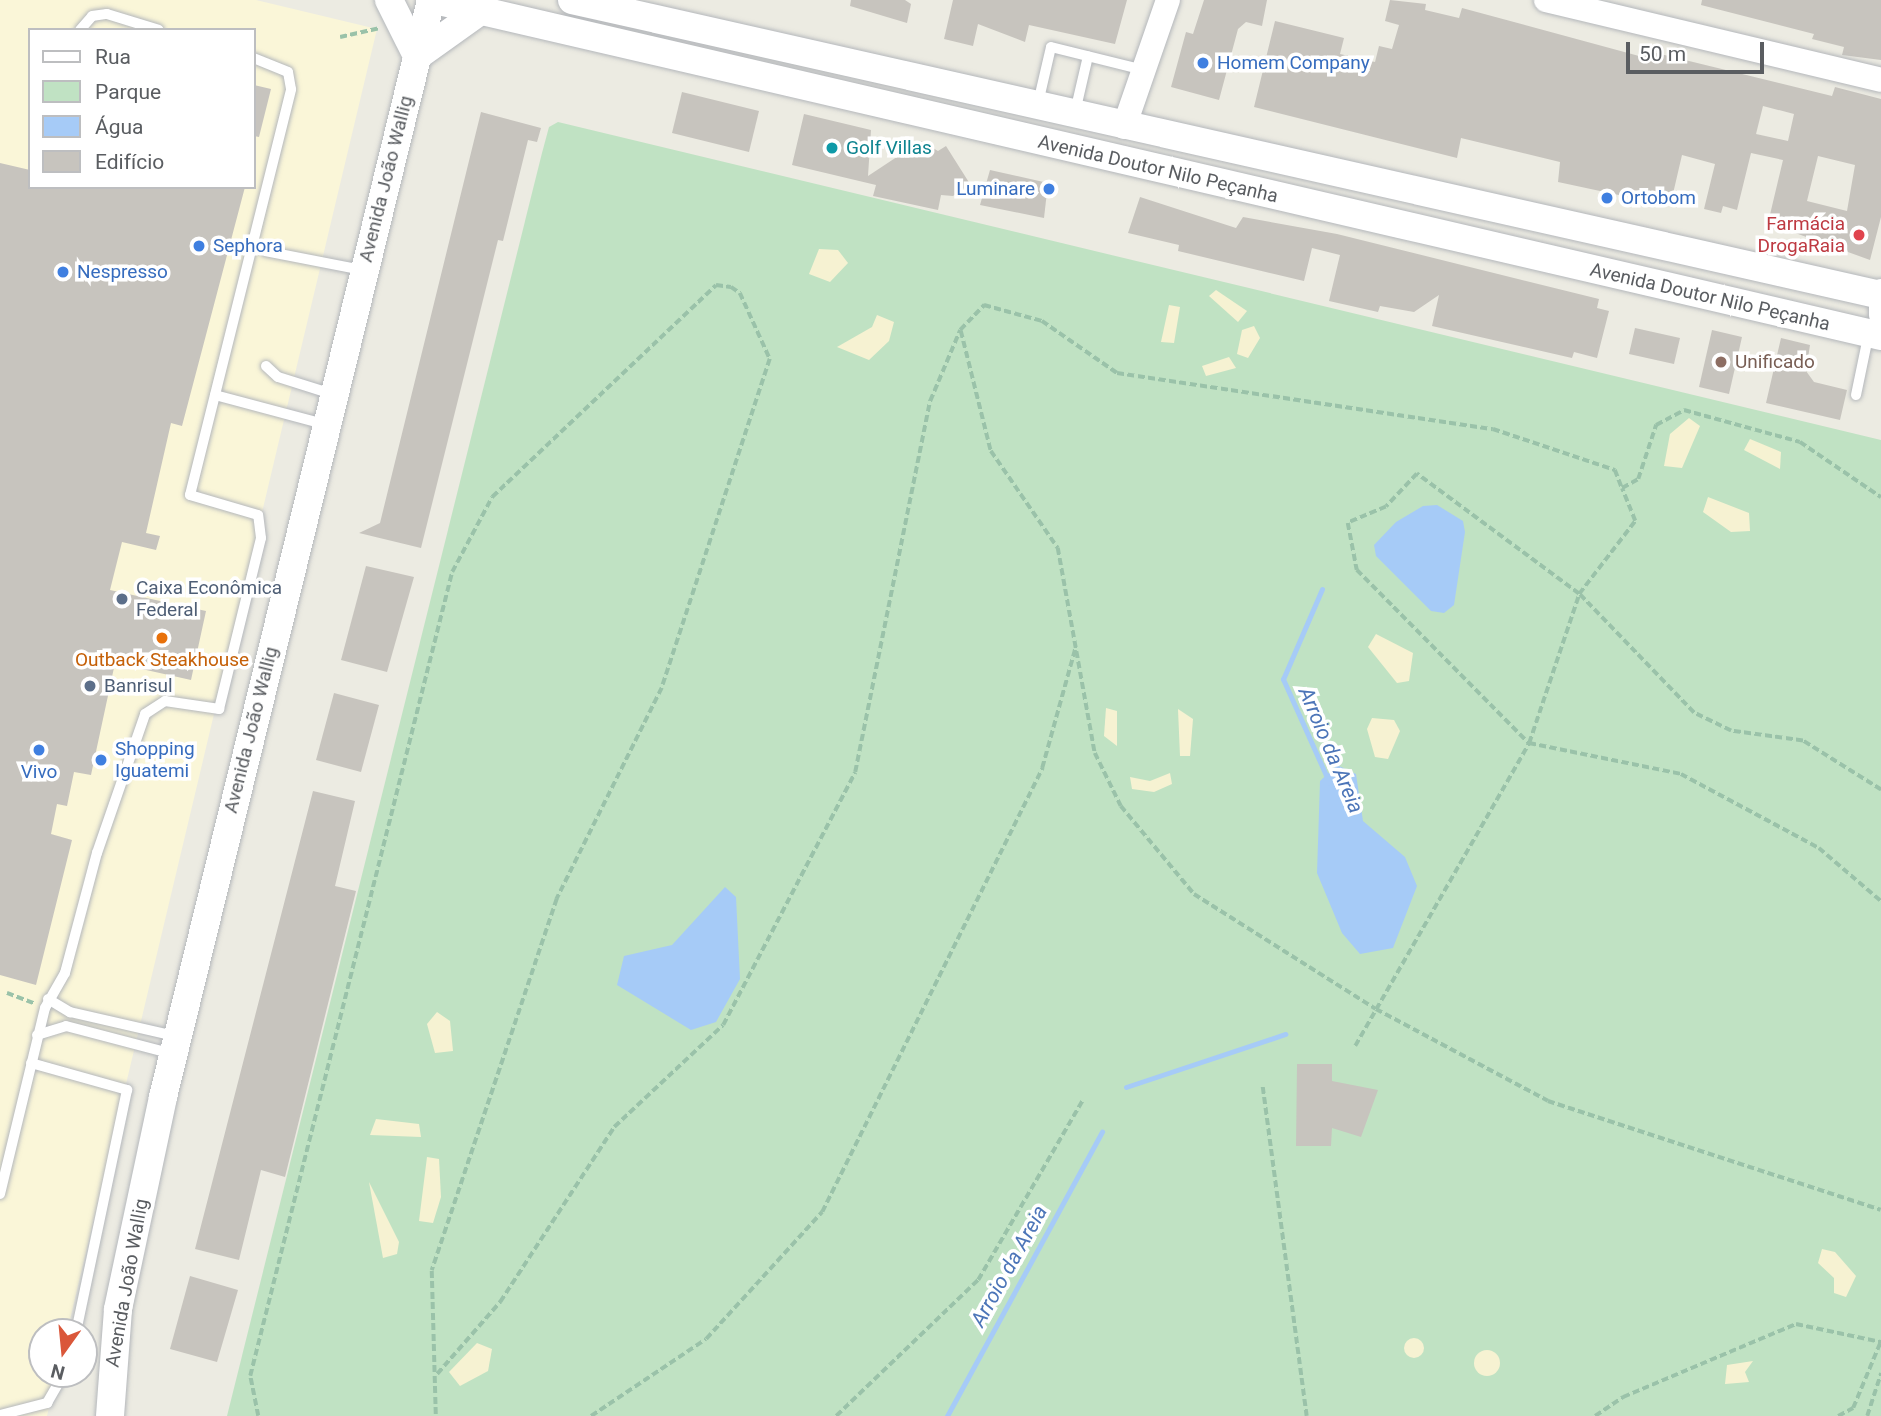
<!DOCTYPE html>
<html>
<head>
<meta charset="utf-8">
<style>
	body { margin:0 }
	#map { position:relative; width:1881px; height:1416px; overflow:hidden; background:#ecebe2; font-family:Roboto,sans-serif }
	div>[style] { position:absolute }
	.commercial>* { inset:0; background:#faf6d8 }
	.green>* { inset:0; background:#c0e2c3 }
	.sand>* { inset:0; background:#f6f2d2 }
	.round { border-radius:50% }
	.water>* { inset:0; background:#a6cbf7 }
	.stream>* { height:5px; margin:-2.5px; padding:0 2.5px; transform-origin:2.5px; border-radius:2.5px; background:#a6cbf7 }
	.building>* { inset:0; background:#c7c4be }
	.path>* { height:3.5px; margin-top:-1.75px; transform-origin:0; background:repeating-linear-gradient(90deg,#9ac2a9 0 7px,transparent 0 10.5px) }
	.roads { filter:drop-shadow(0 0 2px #b4b7bb) drop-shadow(0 0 2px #b4b7bb) }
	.service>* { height:10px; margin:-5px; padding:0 5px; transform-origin:5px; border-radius:5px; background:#fff }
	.tertiary>* { height:24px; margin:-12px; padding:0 12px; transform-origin:12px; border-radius:12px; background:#fff }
	.secondary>* { height:28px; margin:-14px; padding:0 14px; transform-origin:14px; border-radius:14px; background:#fff }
	.dots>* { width:19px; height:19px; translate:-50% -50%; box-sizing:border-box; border:4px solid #fff; border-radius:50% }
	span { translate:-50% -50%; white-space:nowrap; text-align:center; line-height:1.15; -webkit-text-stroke:7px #fff; paint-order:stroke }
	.shop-label { font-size:19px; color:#366cbe }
	.left { translate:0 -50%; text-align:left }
	.right { translate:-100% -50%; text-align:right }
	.culture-label { font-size:19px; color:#0d838f }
	.street-label { font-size:19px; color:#5a5d61 }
	.health-label { font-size:19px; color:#be3a42 }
	.education-label { font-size:19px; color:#785e54 }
	.service-label { font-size:19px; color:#4e5e75 }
	.food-label { font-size:19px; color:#c56008 }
	.water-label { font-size:21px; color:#4c75b8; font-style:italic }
	.legend { position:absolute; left:28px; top:28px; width:228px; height:161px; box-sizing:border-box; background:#fff; border:2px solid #bdbec0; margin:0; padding:9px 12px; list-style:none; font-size:21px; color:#5a5d61 }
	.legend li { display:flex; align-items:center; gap:14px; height:35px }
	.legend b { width:35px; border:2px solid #bdbec0 }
	.north { position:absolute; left:28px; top:1318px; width:70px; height:70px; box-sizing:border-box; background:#fff; border:2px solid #bdbec0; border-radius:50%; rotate:195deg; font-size:19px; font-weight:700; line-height:28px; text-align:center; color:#5a5d61 }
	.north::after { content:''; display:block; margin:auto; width:24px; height:32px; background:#da573a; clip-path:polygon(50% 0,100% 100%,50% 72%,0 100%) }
	.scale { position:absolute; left:1626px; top:42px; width:138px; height:32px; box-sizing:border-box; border:4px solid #5a5d61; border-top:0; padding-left:9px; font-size:21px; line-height:24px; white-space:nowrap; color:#5a5d61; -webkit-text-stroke:5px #fff; paint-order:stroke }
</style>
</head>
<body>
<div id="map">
	<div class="commercial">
		<div style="clip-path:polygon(evenodd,0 0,256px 0,377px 29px,67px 1332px,42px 1332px,42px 1374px,57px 1374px,47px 1416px,0 1416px,0 0,30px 30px,254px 30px,254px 187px,30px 187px,30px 30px)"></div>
	</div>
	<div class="green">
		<div style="clip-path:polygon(558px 122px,1881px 440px,1881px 1416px,227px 1416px,542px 153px,549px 127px)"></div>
	</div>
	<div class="sand">
		<div style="clip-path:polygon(819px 249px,838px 250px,848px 263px,830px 282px,809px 274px)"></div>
		<div style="clip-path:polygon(1216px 290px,1247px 311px,1238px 322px,1209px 296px)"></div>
		<div style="clip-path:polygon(1169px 305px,1180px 307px,1174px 343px,1161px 342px)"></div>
		<div style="clip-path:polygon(877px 315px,894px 322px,889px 341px,869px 360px,837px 347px,872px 327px)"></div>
		<div style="clip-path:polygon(1254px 326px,1260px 338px,1248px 358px,1237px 354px,1242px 330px)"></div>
		<div style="clip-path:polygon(1229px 357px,1236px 368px,1206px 376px,1202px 366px)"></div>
		<div style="clip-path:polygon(1689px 418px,1700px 426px,1682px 468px,1664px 466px,1670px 434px)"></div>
		<div style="clip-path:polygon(1750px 439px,1781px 452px,1780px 469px,1744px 450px)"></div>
		<div style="clip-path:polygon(1708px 497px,1749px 513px,1750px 531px,1731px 532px,1703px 512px)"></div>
		<div style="clip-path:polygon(1376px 634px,1413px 653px,1409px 681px,1397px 683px,1368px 647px)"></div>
		<div style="clip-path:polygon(1106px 708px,1117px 711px,1117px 746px,1104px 736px)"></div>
		<div style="clip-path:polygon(1178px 709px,1193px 719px,1190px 756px,1180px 756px)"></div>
		<div style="clip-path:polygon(1372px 718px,1394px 720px,1400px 731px,1388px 759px,1375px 757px,1367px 729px)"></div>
		<div style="clip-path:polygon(1170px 773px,1172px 784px,1154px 792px,1132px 789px,1130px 777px,1150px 781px)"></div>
		<div style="clip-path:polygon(437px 1012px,450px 1021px,453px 1051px,435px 1053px,427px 1024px)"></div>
		<div style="clip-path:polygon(376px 1119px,419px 1124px,421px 1137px,370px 1135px)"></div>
		<div style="clip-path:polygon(427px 1157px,439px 1159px,441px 1197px,433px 1223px,419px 1221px)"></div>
		<div style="clip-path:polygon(369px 1182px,399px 1242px,397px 1254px,383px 1258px)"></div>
		<div style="clip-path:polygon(1822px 1249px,1835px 1252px,1856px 1276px,1846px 1297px,1834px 1293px,1834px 1278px,1818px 1263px)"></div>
		<div class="round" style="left:1404px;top:1338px;width:20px;height:20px"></div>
		<div style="clip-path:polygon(477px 1343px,492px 1349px,488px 1371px,460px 1386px,449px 1372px)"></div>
		<div class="round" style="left:1474px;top:1350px;width:26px;height:26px"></div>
		<div style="clip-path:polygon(1753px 1361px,1745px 1372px,1749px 1382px,1725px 1384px,1727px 1365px)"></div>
	</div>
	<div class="water">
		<div style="clip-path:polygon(1437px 505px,1463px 521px,1465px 532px,1454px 605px,1444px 613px,1431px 611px,1376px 556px,1374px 545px,1396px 522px,1423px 506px)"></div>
		<div style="clip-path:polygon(1337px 765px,1356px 774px,1363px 821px,1405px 857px,1417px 886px,1393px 948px,1360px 954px,1342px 933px,1317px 873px,1320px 781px)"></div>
		<div style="clip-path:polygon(725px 887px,736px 897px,740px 979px,716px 1022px,691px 1030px,617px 985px,624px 956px,672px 945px)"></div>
	</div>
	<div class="stream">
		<div style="left:1322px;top:589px;width:98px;rotate:113.4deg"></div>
		<div style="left:1283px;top:679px;width:113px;rotate:65.9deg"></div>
		<div style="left:1126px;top:1087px;width:168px;rotate:-18.4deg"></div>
		<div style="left:947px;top:1416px;width:324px;rotate:-61.4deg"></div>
	</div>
	<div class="building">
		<div style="clip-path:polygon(851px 0,905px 0,911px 4px,907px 23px,850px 6px)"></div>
		<div style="clip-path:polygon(953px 0,1127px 0,1115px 44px,1029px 25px,1025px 42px,978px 24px,973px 46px,944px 39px)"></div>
		<div style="clip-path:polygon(1204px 0,1267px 0,1262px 26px,1246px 22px,1238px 29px,1219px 100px,1171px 87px,1186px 32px,1193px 34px)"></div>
		<div style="clip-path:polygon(evenodd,1390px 0,1426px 4px,1425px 10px,1459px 18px,1462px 8px,1639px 56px,1640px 49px,1832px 96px,1835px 87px,1881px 99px,1881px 217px,1870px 260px,1768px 223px,1783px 160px,1751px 153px,1737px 210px,1723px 206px,1721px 213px,1704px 209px,1715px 164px,1682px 155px,1672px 198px,1641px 190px,1639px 197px,1628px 197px,1558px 182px,1560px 162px,1461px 138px,1457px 158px,1254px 107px,1275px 21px,1344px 38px,1340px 54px,1375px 62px,1379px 46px,1392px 49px,1399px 25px,1385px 21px,1390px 0,1763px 106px,1794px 114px,1788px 141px,1756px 134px,1763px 106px,1390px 0,1818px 156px,1855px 165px,1847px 211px,1807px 201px,1818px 156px)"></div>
		<div style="clip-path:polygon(1702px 0,1881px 0,1881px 60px,1842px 55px,1844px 47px,1812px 39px,1814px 34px,1701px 5px)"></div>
		<div style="clip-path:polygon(254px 85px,271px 89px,259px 137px,254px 136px)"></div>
		<div style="clip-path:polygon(682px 92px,759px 111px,749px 152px,672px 133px)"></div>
		<div style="clip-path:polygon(481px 112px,541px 128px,537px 142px,528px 140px,503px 241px,498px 240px,421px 548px,359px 533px,380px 523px)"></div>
		<div style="clip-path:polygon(804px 114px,871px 130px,868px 176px,921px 141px,938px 151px,946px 146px,970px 184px,953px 196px,941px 195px,938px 210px,873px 196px,876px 185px,792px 165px)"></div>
		<div style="clip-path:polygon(0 163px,30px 170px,30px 187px,245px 187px,182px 426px,171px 423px,146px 533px,160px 536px,156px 550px,122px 542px,110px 590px,206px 611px,191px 680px,115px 663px,91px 775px,74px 772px,67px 806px,57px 804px,51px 834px,72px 840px,36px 985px,0 975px)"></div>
		<div style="clip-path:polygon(990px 170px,1048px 183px,1044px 218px,980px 205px)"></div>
		<div style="clip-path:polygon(1140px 197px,1236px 228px,1243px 217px,1337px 234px,1599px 299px,1597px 308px,1609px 311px,1597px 358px,1574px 352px,1572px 358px,1432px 326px,1439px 295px,1414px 312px,1380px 306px,1378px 312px,1329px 301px,1340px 255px,1312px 248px,1304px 281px,1178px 251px,1179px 245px,1128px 233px)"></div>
		<div style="clip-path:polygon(1635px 328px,1680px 338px,1674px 364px,1629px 354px)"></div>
		<div style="clip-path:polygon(1712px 330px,1742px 337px,1729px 394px,1699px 387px)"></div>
		<div style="clip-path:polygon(1781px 338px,1810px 345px,1806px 371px,1814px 382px,1847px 390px,1840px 420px,1766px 403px)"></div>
		<div style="clip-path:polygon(366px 566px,414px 577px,387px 672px,341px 660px)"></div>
		<div style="clip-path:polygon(334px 693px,379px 705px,361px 772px,316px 760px)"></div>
		<div style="clip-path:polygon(313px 791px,355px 801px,335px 886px,356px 891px,285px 1177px,261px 1170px,239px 1260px,195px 1249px)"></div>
		<div style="clip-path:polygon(1297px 1064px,1332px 1064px,1332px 1081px,1378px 1090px,1361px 1137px,1332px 1128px,1331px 1146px,1296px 1146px)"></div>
		<div style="clip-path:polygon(190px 1276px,238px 1290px,217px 1362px,170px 1349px)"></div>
	</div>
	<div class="path">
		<div style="left:340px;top:37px;width:41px;rotate:-12.7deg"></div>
		<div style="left:961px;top:331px;width:124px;rotate:76deg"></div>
		<div style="left:991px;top:451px;width:118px;rotate:55.4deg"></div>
		<div style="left:1058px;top:548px;width:208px;rotate:79.8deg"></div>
		<div style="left:1095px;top:753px;width:59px;rotate:63.9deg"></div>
		<div style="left:1121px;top:806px;width:114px;rotate:50.3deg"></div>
		<div style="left:1194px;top:894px;width:215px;rotate:32.3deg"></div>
		<div style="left:1376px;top:1009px;width:195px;rotate:28.1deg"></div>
		<div style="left:1548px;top:1101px;width:350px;rotate:18.1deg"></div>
		<div style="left:1881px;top:790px;width:92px;rotate:-147.9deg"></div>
		<div style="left:1803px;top:741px;width:73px;rotate:-172.1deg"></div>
		<div style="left:1731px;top:731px;width:41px;rotate:-154.1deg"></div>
		<div style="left:1694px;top:713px;width:165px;rotate:-134deg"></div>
		<div style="left:1579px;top:594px;width:202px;rotate:-143.5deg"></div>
		<div style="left:1417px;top:474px;width:45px;rotate:133.2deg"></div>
		<div style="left:1386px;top:507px;width:41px;rotate:157.2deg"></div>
		<div style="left:1348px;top:523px;width:48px;rotate:79.2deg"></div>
		<div style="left:1357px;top:570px;width:244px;rotate:45.2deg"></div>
		<div style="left:1529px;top:743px;width:155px;rotate:11.5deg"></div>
		<div style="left:1681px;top:774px;width:157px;rotate:28.2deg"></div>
		<div style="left:1819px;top:848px;width:82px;rotate:40.5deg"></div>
		<div style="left:7px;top:993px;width:30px;rotate:21deg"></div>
		<div style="left:1355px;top:1046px;width:349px;rotate:-60.1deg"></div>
		<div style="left:1529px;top:743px;width:157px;rotate:-71.4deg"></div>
		<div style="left:1579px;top:594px;width:92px;rotate:-52.5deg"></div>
		<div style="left:1635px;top:521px;width:35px;rotate:-112deg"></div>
		<div style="left:1263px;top:1087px;width:332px;rotate:82.4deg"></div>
		<div style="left:437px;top:1374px;width:96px;rotate:-48.8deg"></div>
		<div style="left:500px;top:1302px;width:209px;rotate:-56.9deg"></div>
		<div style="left:614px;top:1127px;width:149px;rotate:-43.1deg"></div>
		<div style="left:723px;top:1025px;width:285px;rotate:-62.4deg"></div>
		<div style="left:855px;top:772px;width:379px;rotate:-78.6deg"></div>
		<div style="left:930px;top:401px;width:77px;rotate:-67.1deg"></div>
		<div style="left:960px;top:330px;width:35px;rotate:-46deg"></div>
		<div style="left:984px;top:305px;width:60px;rotate:15.4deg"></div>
		<div style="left:1042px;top:321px;width:91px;rotate:34.7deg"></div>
		<div style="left:1117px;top:373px;width:380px;rotate:8.5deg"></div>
		<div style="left:1493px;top:429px;width:129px;rotate:18.6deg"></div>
		<div style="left:1615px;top:470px;width:19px;rotate:69deg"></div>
		<div style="left:1622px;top:488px;width:18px;rotate:-29deg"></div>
		<div style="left:1638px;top:479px;width:57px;rotate:-71.6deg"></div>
		<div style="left:1656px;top:425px;width:32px;rotate:-28deg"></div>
		<div style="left:1684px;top:410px;width:120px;rotate:15.4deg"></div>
		<div style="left:1800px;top:442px;width:98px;rotate:34.2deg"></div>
		<div style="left:258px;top:1416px;width:41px;rotate:-101.3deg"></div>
		<div style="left:250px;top:1376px;width:829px;rotate:-75.9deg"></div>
		<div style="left:452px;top:572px;width:85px;rotate:-61.9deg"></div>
		<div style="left:492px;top:497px;width:308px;rotate:-43.4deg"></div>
		<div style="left:716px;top:285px;width:15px;rotate:8deg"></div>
		<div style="left:731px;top:287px;width:11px;rotate:34deg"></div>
		<div style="left:740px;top:293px;width:72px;rotate:65.6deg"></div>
		<div style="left:770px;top:359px;width:346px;rotate:108.2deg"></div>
		<div style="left:662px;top:688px;width:236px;rotate:116.5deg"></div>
		<div style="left:557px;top:899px;width:392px;rotate:108.6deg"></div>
		<div style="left:432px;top:1271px;width:145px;rotate:88.4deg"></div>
		<div style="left:591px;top:1416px;width:138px;rotate:-33.8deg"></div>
		<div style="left:706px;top:1339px;width:172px;rotate:-47.6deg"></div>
		<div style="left:822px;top:1212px;width:496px;rotate:-63.6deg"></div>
		<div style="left:1042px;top:768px;width:123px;rotate:-74.5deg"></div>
		<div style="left:836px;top:1416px;width:197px;rotate:-43.8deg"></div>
		<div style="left:978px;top:1280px;width:207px;rotate:-59.8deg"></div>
		<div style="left:1595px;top:1416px;width:34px;rotate:-34deg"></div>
		<div style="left:1623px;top:1397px;width:188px;rotate:-22.9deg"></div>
		<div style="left:1796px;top:1324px;width:87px;rotate:12deg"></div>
		<div style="left:1838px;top:1416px;width:17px;rotate:-28deg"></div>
		<div style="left:1853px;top:1408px;width:70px;rotate:-67.4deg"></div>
		<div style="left:1867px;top:1416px;width:45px;rotate:-72deg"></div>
	</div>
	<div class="roads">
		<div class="service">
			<div style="left:80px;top:30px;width:18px;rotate:-49deg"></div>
			<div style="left:92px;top:16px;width:15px;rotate:-8deg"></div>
			<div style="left:107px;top:14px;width:54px;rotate:17.1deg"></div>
			<div style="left:1038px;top:103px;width:57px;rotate:-76.9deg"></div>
			<div style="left:1051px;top:47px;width:96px;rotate:13.9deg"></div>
			<div style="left:1075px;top:112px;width:57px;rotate:-76.9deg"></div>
			<div style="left:265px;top:251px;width:100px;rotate:11deg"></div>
			<div style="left:266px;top:366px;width:16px;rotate:43deg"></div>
			<div style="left:278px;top:377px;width:57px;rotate:17.5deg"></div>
			<div style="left:215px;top:395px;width:113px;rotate:14.9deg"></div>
			<div style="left:1856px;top:395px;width:59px;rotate:-78.3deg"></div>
			<div style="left:48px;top:999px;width:26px;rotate:31deg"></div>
			<div style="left:70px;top:1012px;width:108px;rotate:12.9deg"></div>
			<div style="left:37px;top:1035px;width:30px;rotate:-17deg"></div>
			<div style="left:66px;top:1026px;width:111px;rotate:14.7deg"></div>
			<div style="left:31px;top:1063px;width:100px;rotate:15.7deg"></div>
			<div style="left:127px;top:1090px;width:247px;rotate:101.9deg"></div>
			<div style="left:0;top:1194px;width:191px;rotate:-76.4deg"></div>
			<div style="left:45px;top:1008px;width:40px;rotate:-60.3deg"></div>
			<div style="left:65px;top:973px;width:124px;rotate:-75.1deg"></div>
			<div style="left:97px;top:853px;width:147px;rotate:-70.9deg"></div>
			<div style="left:145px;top:714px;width:24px;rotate:-33deg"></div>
			<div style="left:165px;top:701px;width:55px;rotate:8.4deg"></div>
			<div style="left:219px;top:709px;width:176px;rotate:-76.2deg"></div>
			<div style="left:261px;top:538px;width:23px;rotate:-97deg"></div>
			<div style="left:258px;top:515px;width:71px;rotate:-163.6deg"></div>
			<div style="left:190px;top:495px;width:418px;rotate:-76deg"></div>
			<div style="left:291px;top:89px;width:17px;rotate:-100deg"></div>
			<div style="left:288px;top:72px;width:37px;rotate:-158deg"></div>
			<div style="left:0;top:1415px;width:49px;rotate:-14.3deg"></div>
			<div style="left:47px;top:1403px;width:34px;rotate:-60deg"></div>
		</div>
		<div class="tertiary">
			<div style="left:1546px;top:0;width:344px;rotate:13.4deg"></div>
			<div style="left:1124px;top:127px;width:134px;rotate:-70.9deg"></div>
			<div style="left:1881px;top:291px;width:24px;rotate:90deg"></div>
		</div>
		<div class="secondary">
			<div style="left:389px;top:0;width:63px;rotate:63.4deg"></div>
			<div style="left:435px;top:0;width:1485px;rotate:13.08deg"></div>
			<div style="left:572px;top:0;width:1342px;rotate:12.7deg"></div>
			<div style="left:417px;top:56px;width:77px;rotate:-35.5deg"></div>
			<div style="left:110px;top:1416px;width:107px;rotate:-85.7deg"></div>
			<div style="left:118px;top:1309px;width:217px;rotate:-78deg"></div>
			<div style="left:163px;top:1097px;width:1129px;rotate:-76.27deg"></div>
		</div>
	</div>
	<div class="dots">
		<div style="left:1203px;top:63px;background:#3f7fe0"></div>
		<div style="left:832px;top:148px;background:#0f9aa8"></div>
		<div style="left:1049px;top:189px;background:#3f7fe0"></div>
		<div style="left:1607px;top:198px;background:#3f7fe0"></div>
		<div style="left:1859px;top:235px;background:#e0444e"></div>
		<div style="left:199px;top:246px;background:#3f7fe0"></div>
		<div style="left:63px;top:272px;background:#3f7fe0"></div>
		<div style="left:1721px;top:362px;background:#8d6e63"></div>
		<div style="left:122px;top:599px;background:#5c6f8a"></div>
		<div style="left:162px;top:638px;background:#e8710a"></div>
		<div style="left:90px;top:686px;background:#5c6f8a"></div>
		<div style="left:39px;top:750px;background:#3f7fe0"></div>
		<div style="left:101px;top:760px;background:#3f7fe0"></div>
	</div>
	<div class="shop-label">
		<span class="left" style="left:1217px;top:63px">Homem Company</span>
		<span class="right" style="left:1035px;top:189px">Luminare</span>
		<span class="left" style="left:1621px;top:198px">Ortobom</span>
		<span class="left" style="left:213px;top:246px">Sephora</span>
		<span class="left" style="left:77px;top:272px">Nespresso</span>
		<span class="left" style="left:115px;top:760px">Shopping<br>Iguatemi</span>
		<span style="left:39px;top:772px">Vivo</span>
	</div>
	<div class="culture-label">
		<span class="left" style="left:846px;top:148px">Golf Villas</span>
	</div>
	<div class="street-label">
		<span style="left:1158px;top:169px;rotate:13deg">Avenida Doutor Nilo Peçanha</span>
		<span style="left:386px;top:179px;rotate:-76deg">Avenida João Wallig</span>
		<span style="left:1710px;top:297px;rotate:13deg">Avenida Doutor Nilo Peçanha</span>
		<span style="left:251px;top:730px;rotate:-76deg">Avenida João Wallig</span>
		<span style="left:127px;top:1283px;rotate:-80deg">Avenida João Wallig</span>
	</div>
	<div class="health-label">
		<span class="right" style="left:1845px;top:235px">Farmácia<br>DrogaRaia</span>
	</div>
	<div class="education-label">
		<span class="left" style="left:1735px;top:362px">Unificado</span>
	</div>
	<div class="service-label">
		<span class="left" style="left:136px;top:599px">Caixa Econômica<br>Federal</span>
		<span class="left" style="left:104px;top:686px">Banrisul</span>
	</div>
	<div class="food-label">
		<span style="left:162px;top:660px">Outback Steakhouse</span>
	</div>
	<div class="water-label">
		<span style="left:1331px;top:750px;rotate:67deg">Arroio da Areia</span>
		<span style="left:1009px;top:1266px;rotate:-61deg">Arroio da Areia</span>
	</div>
	<ul class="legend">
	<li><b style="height:9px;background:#fff"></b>Rua</li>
	<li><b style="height:19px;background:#c0e2c3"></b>Parque</li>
	<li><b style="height:19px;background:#a6cbf7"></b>Água</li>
	<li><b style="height:19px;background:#c7c4be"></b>Edifício</li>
	</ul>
	<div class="north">N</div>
	<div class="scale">50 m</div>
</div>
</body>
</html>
